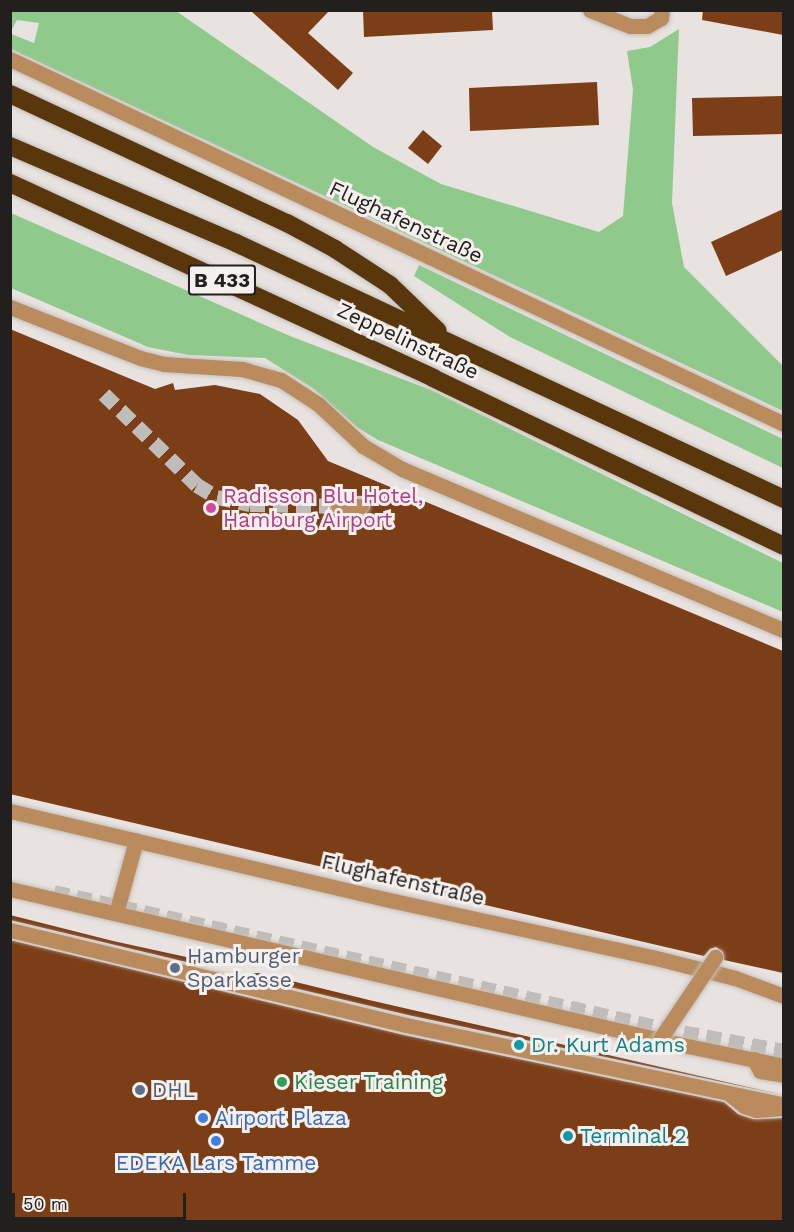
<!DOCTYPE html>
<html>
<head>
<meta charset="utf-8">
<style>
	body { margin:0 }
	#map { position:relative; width:794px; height:1232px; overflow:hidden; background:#e8e3e0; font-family:"Work Sans",sans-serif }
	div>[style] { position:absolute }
	.green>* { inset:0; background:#90c98c }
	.building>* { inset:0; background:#7c3e16 }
	.minor-tunnel>* { height:15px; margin-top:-7.5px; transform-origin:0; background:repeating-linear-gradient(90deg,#c0bcb9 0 15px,transparent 0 23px) }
	.roads { filter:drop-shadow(0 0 2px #c4c0bd) drop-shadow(0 0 2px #c4c0bd) }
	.minor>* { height:15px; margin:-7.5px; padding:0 7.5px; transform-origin:7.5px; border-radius:7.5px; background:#b98b5d }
	.highway>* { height:18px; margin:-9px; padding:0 9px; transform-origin:9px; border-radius:9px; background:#5a360c }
	.bridges { filter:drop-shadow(0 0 2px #c4c0bd) drop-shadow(0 0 2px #c4c0bd) }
	.minor-bridge>* { height:15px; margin:-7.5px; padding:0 7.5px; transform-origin:7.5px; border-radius:7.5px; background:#b98b5d }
	.dots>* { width:16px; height:16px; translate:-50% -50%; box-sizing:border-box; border:3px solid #f5f0ed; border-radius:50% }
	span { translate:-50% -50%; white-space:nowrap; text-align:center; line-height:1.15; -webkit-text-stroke:6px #f5f0ed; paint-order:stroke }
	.shield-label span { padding:2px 4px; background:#f5f0ed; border:2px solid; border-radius:4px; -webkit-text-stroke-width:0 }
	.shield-label { font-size:20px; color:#21201f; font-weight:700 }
	.street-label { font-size:21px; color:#21201f }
	.hotel-label { font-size:21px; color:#b23c85 }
	.left { translate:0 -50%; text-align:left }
	.service-label { font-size:21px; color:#4e5e75 }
	.culture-label { font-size:21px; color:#0d838f }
	.leisure-label { font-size:21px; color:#27864d }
	.shop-label { font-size:21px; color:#366cbe }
	.frame { position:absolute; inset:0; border:12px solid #21201f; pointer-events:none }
	.scale { position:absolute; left:12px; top:1193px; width:174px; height:27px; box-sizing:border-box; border:3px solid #21201f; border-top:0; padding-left:8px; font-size:18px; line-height:21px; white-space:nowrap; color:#21201f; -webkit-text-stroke:4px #f5f0ed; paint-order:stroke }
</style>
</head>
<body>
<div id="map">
	<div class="green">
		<div style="clip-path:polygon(11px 10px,176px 11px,373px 147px,441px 184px,599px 232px,623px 216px,633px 90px,627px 51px,650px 47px,679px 29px,672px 203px,684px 267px,783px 366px,783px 411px,11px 49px,11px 34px,34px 43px,39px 23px,17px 20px,11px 31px)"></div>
		<div style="clip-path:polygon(11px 213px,290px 336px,431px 390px,783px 563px,783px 612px,378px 440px,358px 428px,314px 389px,265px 358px,188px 355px,148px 347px,11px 288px)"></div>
		<div style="clip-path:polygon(419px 265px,783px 439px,783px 468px,510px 337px,414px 276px)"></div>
	</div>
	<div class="building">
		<div style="clip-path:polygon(250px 10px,330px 10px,308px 33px,353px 73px,338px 90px)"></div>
		<div style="clip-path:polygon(363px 10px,492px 10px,493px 30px,364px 37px)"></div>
		<div style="clip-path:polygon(703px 10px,783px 10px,783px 35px,702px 20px)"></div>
		<div style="clip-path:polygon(597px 82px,599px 125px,470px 131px,469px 88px)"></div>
		<div style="clip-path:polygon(783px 96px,783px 134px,693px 136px,692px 98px)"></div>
		<div style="clip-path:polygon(423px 130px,442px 146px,428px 164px,408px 148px)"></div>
		<div style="clip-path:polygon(783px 209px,783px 250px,726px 276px,711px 242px)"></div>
		<div style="clip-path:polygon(evenodd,10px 329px,155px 389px,173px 383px,175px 390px,215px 385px,260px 394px,298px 420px,328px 461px,783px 651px,783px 973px,724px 960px,723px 952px,716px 947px,710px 949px,704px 956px,10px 794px,10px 329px,362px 496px,369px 501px,371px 505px,365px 515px,338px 516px,329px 510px,329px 502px,334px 497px,362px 496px)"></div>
		<div style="clip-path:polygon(10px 915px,113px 941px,200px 960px,199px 965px,10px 920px)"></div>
		<div style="clip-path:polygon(10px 940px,404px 1035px,724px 1102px,738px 1114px,753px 1119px,783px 1118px,783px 1221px,10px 1221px)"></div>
		<div style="clip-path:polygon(259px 973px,369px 1000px,783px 1095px,408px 1015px,235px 974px)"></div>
	</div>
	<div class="minor-tunnel">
		<div style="left:104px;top:394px;width:130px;rotate:44.4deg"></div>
		<div style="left:197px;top:485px;width:23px;rotate:31deg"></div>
		<div style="left:217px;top:497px;width:34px;rotate:12deg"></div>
		<div style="left:250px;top:504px;width:88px;rotate:1.3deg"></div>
		<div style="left:54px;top:892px;width:622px;rotate:12.63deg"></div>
		<div style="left:661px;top:1028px;width:125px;rotate:10.6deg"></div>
	</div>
	<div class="roads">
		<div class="minor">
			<div style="left:590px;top:10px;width:43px;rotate:21.8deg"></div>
			<div style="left:630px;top:26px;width:17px"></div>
			<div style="left:647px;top:26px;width:16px;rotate:-30deg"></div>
			<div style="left:661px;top:18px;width:8px;rotate:-83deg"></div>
			<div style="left:10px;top:59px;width:856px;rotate:25.25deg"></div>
			<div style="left:10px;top:307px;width:140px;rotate:21.4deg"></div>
			<div style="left:140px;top:358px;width:25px;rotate:14deg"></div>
			<div style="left:164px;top:364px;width:78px;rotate:3.7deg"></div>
			<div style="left:242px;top:369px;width:41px;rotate:15.8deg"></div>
			<div style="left:281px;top:380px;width:44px;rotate:33deg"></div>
			<div style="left:318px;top:404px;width:62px;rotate:43deg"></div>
			<div style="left:363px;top:446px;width:45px;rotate:30.5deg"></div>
			<div style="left:402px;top:469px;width:415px;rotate:22.9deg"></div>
			<div style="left:338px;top:506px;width:23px"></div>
			<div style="left:10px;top:811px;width:394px;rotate:13.2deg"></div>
			<div style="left:394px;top:901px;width:272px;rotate:12.3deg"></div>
			<div style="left:660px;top:959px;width:77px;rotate:14.2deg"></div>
			<div style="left:735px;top:978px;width:52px;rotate:20.2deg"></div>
			<div style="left:10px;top:889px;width:686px;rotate:13.06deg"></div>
			<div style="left:678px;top:1044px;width:108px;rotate:11.7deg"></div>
			<div style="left:118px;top:906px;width:68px;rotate:-74.7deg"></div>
			<div style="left:10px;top:930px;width:407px;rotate:13.5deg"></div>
			<div style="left:406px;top:1025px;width:386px;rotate:11.9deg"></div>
			<div style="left:754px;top:1059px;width:13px;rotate:63deg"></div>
			<div style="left:760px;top:1071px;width:24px;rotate:9deg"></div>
			<div style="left:728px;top:1093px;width:21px;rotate:39deg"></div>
			<div style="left:744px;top:1106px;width:13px;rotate:18deg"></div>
			<div style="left:756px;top:1110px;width:27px;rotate:-4deg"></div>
		</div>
		<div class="highway">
			<div style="left:10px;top:94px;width:306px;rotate:25deg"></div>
			<div style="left:287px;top:223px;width:55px;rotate:28.4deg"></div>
			<div style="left:335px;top:249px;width:66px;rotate:33.2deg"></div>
			<div style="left:390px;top:285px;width:66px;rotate:43.8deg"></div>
			<div style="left:10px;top:146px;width:246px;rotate:23.2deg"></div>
			<div style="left:236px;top:243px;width:605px;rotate:25.04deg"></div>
			<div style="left:10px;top:183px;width:466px;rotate:24.7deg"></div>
			<div style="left:433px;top:378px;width:389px;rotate:25.6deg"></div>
		</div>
	</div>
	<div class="bridges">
		<div class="minor-bridge">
			<div style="left:660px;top:1039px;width:99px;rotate:-56.1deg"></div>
		</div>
	</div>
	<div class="dots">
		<div style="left:211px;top:508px;background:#d1479c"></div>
		<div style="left:175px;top:968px;background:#5c6f8a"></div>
		<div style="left:519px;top:1045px;background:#0f9aa8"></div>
		<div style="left:282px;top:1082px;background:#2e9e5b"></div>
		<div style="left:140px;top:1090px;background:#5c6f8a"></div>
		<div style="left:203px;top:1118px;background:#3f7fe0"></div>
		<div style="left:568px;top:1136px;background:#0f9aa8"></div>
		<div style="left:216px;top:1141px;background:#3f7fe0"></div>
	</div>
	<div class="shield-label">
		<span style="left:222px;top:280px">B 433</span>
	</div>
	<div class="street-label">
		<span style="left:406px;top:222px;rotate:25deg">Flughafenstraße</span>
		<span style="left:408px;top:341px;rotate:25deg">Zeppelinstraße</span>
		<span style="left:403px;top:880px;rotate:13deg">Flughafenstraße</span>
	</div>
	<div class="hotel-label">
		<span class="left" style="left:223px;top:508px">Radisson Blu Hotel,<br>Hamburg Airport</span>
	</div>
	<div class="service-label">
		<span class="left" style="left:187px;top:968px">Hamburger<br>Sparkasse</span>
		<span class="left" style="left:152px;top:1090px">DHL</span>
	</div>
	<div class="culture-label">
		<span class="left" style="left:531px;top:1045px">Dr. Kurt Adams</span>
		<span class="left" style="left:580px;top:1136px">Terminal 2</span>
	</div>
	<div class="leisure-label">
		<span class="left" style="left:294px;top:1082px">Kieser Training</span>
	</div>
	<div class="shop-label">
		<span class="left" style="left:215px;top:1118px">Airport Plaza</span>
		<span style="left:216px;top:1163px">EDEKA Lars Tamme</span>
	</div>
	<div class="frame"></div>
	<div class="scale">50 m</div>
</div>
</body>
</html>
